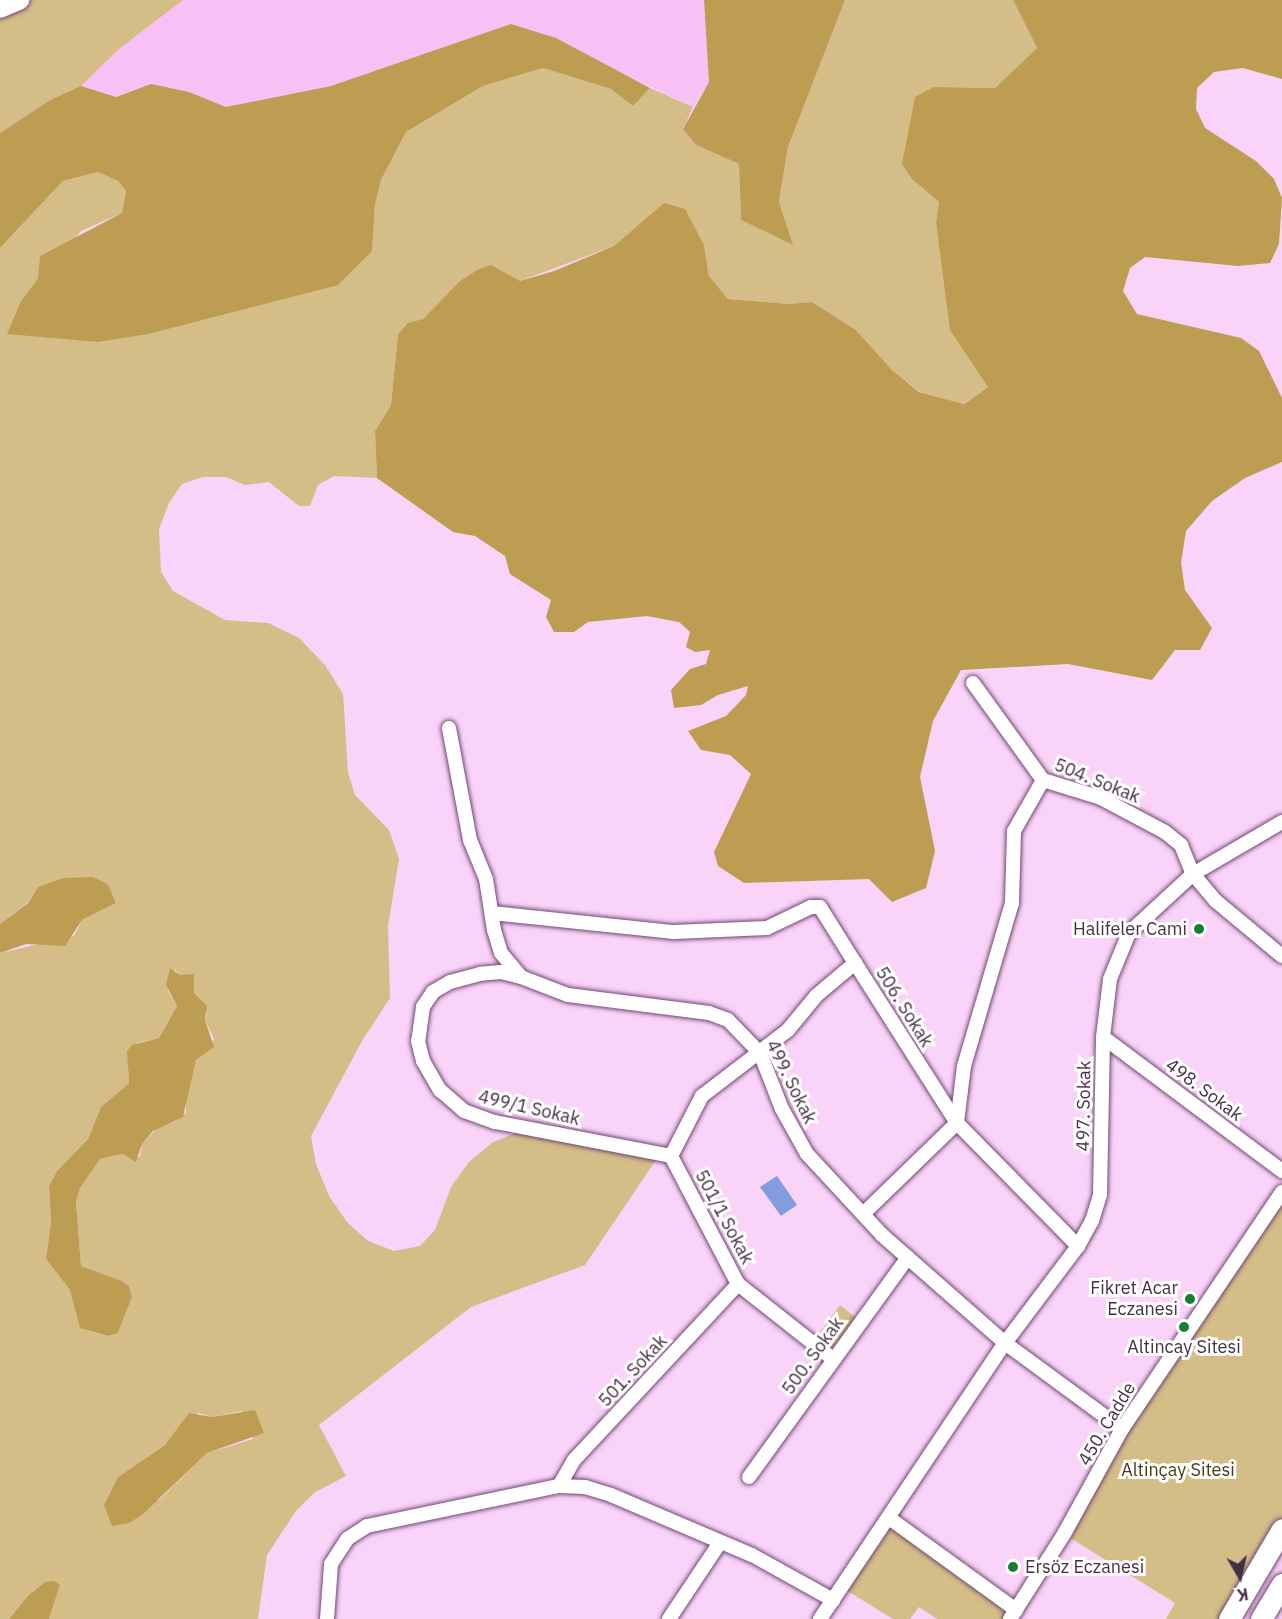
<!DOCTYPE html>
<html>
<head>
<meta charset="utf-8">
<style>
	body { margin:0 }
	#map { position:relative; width:1282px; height:1619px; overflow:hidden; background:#fad3f9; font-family:"IBM Plex Sans",sans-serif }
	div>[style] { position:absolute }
	.built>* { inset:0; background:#f7c1f6 }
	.green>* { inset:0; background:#d5bd87 }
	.forest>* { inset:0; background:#bd9d51 }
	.water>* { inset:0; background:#829ddf }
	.roads { filter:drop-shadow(0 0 2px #714871) drop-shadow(0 0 2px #714871) }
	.street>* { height:14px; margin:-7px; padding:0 7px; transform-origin:7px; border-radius:7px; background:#fff }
	.secondary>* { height:20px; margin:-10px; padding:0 10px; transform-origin:10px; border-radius:10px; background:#fff }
	.primary>* { height:21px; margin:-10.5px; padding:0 10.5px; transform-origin:10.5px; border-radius:10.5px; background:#fff }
	.dots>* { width:16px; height:16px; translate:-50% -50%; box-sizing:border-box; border:3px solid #fff; border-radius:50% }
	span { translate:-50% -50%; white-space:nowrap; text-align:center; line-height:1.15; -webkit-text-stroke:6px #fff; paint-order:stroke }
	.street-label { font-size:18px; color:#443043 }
	.poi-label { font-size:18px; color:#443043 }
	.right { translate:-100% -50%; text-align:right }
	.left { translate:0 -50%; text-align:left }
	.park-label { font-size:18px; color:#473a18 }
	.north { position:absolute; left:1210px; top:1547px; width:60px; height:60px; -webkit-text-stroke:4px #fff; paint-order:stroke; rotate:171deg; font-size:16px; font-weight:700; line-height:24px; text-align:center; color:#443043 }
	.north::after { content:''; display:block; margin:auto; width:21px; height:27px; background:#443043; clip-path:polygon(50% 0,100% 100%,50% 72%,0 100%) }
</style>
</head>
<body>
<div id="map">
	<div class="built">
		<div style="clip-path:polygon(183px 0,704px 0,709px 82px,693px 107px,584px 55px,556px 38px,511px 24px,331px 86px,226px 108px,189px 92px,134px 89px,116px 97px,81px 86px,119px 49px)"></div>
	</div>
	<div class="green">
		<div style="clip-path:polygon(0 0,183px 0,119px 49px,81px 86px,50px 100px,0 133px)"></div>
		<div style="clip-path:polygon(evenodd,845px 0,1013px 0,1037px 48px,995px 88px,934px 87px,912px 179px,939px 202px,936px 222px,947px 288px,974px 364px,988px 387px,963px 404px,920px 392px,892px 370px,856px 330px,812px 302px,788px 304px,728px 299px,709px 276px,704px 245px,632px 231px,614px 246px,520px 281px,460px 281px,423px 319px,408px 324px,398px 334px,391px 405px,375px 431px,377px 478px,334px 476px,318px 485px,310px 506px,299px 506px,269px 482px,245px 485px,226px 477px,203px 477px,182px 484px,169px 503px,159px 529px,161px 572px,173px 591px,225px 620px,268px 623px,299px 638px,325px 665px,343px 694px,348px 772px,355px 795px,389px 830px,399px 859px,388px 926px,390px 998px,362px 1041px,311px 1136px,316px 1164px,329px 1196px,347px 1222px,368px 1241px,394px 1251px,420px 1246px,435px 1230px,451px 1187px,469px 1162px,493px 1142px,526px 1129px,660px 1154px,585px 1265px,471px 1307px,319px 1425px,346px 1476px,315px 1492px,296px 1511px,267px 1555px,258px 1619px,49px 1619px,60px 1585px,45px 1582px,9px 1619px,0 1619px,0 953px,74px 936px,82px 920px,116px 903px,108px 884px,93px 877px,38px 887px,28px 902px,0 924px,0 248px,63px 181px,98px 172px,118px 181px,126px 191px,122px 213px,81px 231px,21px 301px,372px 251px,375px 205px,381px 180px,406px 132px,483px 86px,543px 68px,611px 89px,633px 106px,650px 88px,693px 107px,683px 129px,696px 145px,739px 164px,741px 220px,792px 244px,779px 202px,788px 147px,845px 0,175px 970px,180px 975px,194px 975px,194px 993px,207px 1013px,205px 1020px,214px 1039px,209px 1050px,196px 1060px,186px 1093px,186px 1112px,176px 1121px,159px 1126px,142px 1144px,140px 1156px,133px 1160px,123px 1154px,100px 1159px,80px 1188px,76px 1202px,81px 1266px,122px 1281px,129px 1286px,132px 1297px,118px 1333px,108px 1336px,89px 1331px,70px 1290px,46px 1259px,51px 1222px,49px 1186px,57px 1171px,88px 1139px,101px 1107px,129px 1083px,128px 1066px,137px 1043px,159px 1038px,177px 1006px,168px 991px,169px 974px,175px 970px,845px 0,242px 1411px,253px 1439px,207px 1453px,159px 1500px,104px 1505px,118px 1477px,165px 1445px,198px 1413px,212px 1417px,242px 1411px)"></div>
		<div style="clip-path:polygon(1282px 1192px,1282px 1529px,1229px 1619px,1166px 1619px,1175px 1603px,1064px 1534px,1122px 1429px)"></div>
		<div style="clip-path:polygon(840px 1305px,856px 1318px,835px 1348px,818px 1335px)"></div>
		<div style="clip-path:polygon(889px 1518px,1016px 1610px,1010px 1619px,937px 1619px,919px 1607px,910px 1619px,893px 1619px,841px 1587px)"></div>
	</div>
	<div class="forest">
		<div style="clip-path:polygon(704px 0,845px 0,788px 147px,779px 202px,793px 245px,741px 220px,739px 164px,696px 145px,683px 129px,709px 82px)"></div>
		<div style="clip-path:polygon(1013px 0,1282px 0,1282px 79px,1243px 68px,1214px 72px,1197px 88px,1196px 109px,1205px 128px,1256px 161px,1274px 179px,1282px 198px,1279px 244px,1270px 263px,1238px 266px,1145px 257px,1130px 268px,1123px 291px,1137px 314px,1241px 338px,1259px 351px,1282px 398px,1282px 462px,1245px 478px,1212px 501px,1186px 531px,1181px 563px,1185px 590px,1212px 628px,1200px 650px,1175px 650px,1152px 680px,1068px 664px,961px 670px,933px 721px,920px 777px,935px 851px,926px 888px,892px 902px,869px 879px,744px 883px,718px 866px,714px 852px,751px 774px,730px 755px,701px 750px,688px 731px,726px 716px,746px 695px,748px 686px,718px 695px,701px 705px,674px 708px,671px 690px,690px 669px,706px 664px,710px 650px,695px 652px,686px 647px,690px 632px,679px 622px,647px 616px,588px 622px,574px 632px,554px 632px,546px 617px,551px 600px,510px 574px,505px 556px,475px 536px,453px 532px,377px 478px,375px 431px,391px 405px,398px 334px,408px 323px,423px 319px,460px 281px,479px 269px,491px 265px,520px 281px,554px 271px,614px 246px,664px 203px,685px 209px,704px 245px,709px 276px,728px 299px,788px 304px,812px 302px,856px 330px,892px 370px,919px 392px,964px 404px,988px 387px,950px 330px,936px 222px,939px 202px,912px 179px,902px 164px,915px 97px,934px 87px,995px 88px,1037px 48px)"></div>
		<div style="clip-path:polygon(511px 24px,556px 38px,650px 88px,633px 106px,611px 89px,543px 68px,483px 86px,406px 132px,381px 180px,375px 205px,372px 251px,338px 285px,148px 334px,98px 342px,7px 334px,21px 301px,38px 279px,40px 256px,122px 213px,126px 191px,118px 181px,98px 172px,63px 181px,0 248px,0 133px,50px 100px,81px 86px,116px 97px,151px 84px,189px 92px,226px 107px,331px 86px)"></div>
		<div style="clip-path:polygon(93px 877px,108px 884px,116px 903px,82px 920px,65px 946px,26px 944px,0 953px,0 924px,28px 903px,38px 887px,64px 878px)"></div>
		<div style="clip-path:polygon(170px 968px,180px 975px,194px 974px,194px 993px,207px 1006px,205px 1020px,214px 1047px,196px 1060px,183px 1117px,153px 1131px,142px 1144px,136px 1162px,123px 1154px,100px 1159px,80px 1188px,76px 1202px,81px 1266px,122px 1281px,129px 1286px,132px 1297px,118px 1333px,108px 1336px,80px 1328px,70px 1290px,46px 1259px,51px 1222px,49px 1186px,57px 1171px,88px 1139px,101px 1107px,129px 1083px,127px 1051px,132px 1045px,159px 1038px,177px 1006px,166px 985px)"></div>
		<div style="clip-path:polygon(255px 1410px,264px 1433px,207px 1453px,142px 1515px,129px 1523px,112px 1526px,104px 1505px,118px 1477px,165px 1445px,189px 1413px,212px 1417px)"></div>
		<div style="clip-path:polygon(54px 1581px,60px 1585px,49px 1619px,9px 1619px,28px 1596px,45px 1582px)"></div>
	</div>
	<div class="water">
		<div style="clip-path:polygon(777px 1176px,797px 1205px,781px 1216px,760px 1187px)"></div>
	</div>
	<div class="roads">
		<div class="street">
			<div style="left:973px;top:683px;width:120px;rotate:54.2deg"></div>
			<div style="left:1043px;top:780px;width:61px;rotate:17.2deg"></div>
			<div style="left:1101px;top:798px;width:72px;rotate:28deg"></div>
			<div style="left:1165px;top:832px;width:21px;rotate:39deg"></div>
			<div style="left:1181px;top:845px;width:31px;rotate:68deg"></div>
			<div style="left:1193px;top:874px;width:35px;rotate:50deg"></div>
			<div style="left:1216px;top:901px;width:86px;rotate:39.8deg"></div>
			<div style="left:449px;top:728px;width:114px;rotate:79.4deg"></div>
			<div style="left:470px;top:840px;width:42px;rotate:67.7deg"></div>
			<div style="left:486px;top:879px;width:52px;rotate:81.1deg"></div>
			<div style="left:494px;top:930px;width:24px;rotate:73deg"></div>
			<div style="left:501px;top:953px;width:31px;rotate:50deg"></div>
			<div style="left:521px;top:977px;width:50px;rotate:21deg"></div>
			<div style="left:568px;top:995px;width:142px;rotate:7.3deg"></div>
			<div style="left:709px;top:1013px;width:20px;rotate:20deg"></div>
			<div style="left:728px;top:1020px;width:46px;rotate:45.9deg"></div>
			<div style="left:760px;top:1053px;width:60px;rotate:68.6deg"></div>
			<div style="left:782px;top:1109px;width:51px;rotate:60.9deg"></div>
			<div style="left:807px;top:1154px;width:110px;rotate:47.2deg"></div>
			<div style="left:882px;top:1235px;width:164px;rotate:41.3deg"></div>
			<div style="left:1005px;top:1343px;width:145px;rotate:36.3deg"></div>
			<div style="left:492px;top:913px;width:183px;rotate:6deg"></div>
			<div style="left:674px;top:932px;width:93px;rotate:-2.5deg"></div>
			<div style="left:767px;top:928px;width:49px;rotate:-25.5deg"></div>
			<div style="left:811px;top:907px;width:9px"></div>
			<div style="left:820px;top:907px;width:66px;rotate:58deg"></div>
			<div style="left:521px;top:977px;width:21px;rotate:-166deg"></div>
			<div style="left:501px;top:972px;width:21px;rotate:175deg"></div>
			<div style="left:480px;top:974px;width:31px;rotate:165deg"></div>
			<div style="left:450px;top:982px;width:20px;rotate:150deg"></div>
			<div style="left:433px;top:992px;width:18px;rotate:124deg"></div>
			<div style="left:423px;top:1007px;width:34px;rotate:98deg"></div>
			<div style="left:418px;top:1041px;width:21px;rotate:76deg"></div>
			<div style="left:423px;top:1061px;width:34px;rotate:60deg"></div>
			<div style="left:440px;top:1090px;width:32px;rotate:41deg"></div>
			<div style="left:464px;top:1111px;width:33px;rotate:20deg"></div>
			<div style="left:495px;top:1122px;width:179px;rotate:10.9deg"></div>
			<div style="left:1103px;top:1037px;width:224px;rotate:36.8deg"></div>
			<div style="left:671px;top:1156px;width:68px;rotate:-62.7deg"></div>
			<div style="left:702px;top:1096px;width:108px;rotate:-37.5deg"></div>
			<div style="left:788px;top:1030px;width:45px;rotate:-50.4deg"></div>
			<div style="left:817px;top:995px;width:50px;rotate:-40.1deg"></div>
			<div style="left:855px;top:963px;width:190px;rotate:57.5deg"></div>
			<div style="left:957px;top:1123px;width:173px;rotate:45.5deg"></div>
			<div style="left:671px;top:1156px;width:144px;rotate:62.4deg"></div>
			<div style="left:738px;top:1284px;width:121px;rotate:38.3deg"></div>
			<div style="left:863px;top:1214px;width:131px;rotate:-44.1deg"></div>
			<div style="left:957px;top:1123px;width:57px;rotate:-83deg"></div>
			<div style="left:964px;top:1066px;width:170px;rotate:-73.6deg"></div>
			<div style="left:1012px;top:903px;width:72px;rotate:-88.4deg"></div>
			<div style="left:1014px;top:831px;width:59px;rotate:-60.4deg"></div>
			<div style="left:749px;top:1477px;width:271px;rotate:-54.1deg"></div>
			<div style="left:559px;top:1486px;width:30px;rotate:-60deg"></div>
			<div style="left:574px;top:1460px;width:241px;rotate:-47deg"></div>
			<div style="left:889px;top:1518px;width:157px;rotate:35.9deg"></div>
			<div style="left:327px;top:1619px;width:55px;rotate:-85.8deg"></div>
			<div style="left:331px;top:1564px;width:30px;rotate:-57deg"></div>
			<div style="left:347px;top:1539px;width:24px;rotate:-33deg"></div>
			<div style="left:367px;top:1526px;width:196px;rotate:-11.8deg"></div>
			<div style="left:559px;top:1486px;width:26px;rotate:2deg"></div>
			<div style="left:585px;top:1487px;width:27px;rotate:17deg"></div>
			<div style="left:611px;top:1495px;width:153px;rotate:23.1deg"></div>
			<div style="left:752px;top:1555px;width:93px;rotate:29.1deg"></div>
			<div style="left:669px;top:1619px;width:90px;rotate:-56.3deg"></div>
			<div style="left:820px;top:1619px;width:332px;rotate:-56.2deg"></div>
			<div style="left:1005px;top:1343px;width:121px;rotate:-53deg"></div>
			<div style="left:1078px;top:1246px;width:29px;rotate:-61deg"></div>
			<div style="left:1092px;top:1221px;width:27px;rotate:-73deg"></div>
			<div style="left:1100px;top:1195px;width:158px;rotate:-88.9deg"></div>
			<div style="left:1103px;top:1037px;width:58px;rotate:-83.1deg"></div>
			<div style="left:1110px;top:979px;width:50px;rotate:-67.6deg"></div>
			<div style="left:1129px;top:933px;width:87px;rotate:-42.7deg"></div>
			<div style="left:1193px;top:874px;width:103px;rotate:-30.3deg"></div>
			<div style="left:1010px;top:1619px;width:101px;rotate:-57.6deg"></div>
			<div style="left:1064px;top:1534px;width:120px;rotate:-61.1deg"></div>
			<div style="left:1122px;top:1429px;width:286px;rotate:-56deg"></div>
		</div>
		<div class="secondary">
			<div style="left:0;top:8px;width:21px;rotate:-23deg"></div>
		</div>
		<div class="primary">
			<div style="left:1229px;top:1619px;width:104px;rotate:-59.5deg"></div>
			<div style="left:1261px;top:1619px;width:41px;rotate:-59deg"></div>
		</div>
	</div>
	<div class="dots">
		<div style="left:1199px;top:929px;background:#177d31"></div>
		<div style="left:1190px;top:1299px;background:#177d31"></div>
		<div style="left:1184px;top:1327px;background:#177d31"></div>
		<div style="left:1013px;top:1567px;background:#177d31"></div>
	</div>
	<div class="street-label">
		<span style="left:1097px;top:781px;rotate:22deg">504. Sokak</span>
		<span style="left:904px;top:1007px;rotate:58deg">506. Sokak</span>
		<span style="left:791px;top:1082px;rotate:64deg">499. Sokak</span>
		<span style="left:1204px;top:1090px;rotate:37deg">498. Sokak</span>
		<span style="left:1084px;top:1106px;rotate:-89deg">497. Sokak</span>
		<span style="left:529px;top:1108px;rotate:13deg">499/1 Sokak</span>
		<span style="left:724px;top:1217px;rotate:62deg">501/1 Sokak</span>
		<span style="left:813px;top:1356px;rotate:-54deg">500. Sokak</span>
		<span style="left:633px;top:1371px;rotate:-47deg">501. Sokak</span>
		<span style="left:1107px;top:1424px;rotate:-59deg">450. Cadde</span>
	</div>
	<div class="poi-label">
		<span class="right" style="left:1187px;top:929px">Halifeler Cami</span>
		<span class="right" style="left:1178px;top:1299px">Fikret Acar<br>Eczanesi</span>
		<span style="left:1184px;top:1347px">Altincay Sitesi</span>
		<span class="left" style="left:1025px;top:1567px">Ersöz Eczanesi</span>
	</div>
	<div class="park-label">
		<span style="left:1178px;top:1470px">Altinçay Sitesi</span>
	</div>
	<div class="north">K</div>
</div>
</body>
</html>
